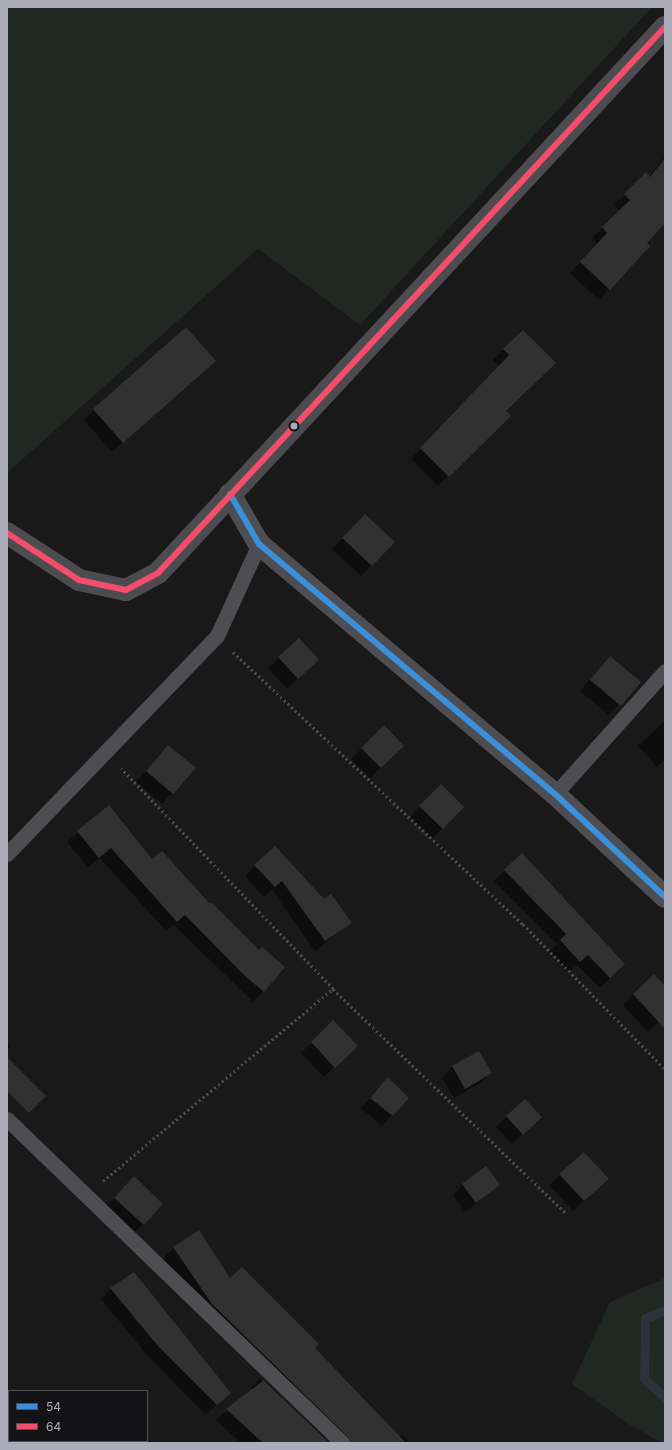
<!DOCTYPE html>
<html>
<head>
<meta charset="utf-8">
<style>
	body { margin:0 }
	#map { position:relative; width:672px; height:1450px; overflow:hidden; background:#191919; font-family:Inter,sans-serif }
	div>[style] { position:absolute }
	.green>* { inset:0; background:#212823 }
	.shadow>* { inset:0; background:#0007 }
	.stream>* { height:9px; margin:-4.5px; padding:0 4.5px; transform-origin:4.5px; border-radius:4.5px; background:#2e323c }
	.building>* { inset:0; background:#313131 }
	.path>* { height:2.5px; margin-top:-1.25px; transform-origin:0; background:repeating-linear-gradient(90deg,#4f4f53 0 2px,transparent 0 5px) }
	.lane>* { height:15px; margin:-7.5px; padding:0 7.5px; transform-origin:7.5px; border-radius:7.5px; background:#4d4d52 }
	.street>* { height:22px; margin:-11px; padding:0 11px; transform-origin:11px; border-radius:11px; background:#4d4d52 }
	.secondary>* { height:22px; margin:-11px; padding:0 11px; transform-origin:11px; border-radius:11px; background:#4c4c50 }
	.bus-1>* { height:6px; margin:-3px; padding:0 3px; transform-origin:3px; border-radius:3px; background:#3a90db }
	.bus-2>* { height:6px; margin:-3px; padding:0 3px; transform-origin:3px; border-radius:3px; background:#f44d6c }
	.dots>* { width:11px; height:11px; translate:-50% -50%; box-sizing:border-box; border:2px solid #131315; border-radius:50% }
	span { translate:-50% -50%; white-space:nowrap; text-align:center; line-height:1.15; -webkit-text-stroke:4px #131315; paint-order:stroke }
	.frame { position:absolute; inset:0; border:8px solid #ababb9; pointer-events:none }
	.legend { position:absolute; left:8px; top:1390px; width:140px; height:52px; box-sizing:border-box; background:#131315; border:1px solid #505057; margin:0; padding:5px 7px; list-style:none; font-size:12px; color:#ababb9 }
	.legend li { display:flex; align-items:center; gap:8px; height:20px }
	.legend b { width:20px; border:1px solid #505057 }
</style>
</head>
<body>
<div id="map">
	<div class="green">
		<div style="clip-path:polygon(7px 7px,652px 7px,360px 325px,258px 249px,7px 473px)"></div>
		<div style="clip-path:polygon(665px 1278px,665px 1443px,662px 1443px,627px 1423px,572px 1384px,610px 1302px)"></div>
		<div style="clip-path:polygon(9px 1435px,9px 1441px,68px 1443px,7px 1443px)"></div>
	</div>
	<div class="shadow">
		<div style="clip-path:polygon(665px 156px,665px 222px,646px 243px,649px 246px,599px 300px,570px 273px,598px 244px,592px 238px,620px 211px,614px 205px,646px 174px,649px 177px)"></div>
		<div style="clip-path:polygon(523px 331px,505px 412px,510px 416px,438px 486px,411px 459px,499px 366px,493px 360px)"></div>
		<div style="clip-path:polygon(215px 361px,112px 452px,84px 420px,94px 410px)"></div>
		<div style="clip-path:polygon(365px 515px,394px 542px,361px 576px,332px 549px)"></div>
		<div style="clip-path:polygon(299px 639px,307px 670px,287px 689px,268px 668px)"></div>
		<div style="clip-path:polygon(610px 657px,619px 704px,609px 715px,580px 691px)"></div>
		<div style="clip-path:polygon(665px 721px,665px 760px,657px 767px,638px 746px)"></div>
		<div style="clip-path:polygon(384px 726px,393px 756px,370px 778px,351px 759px)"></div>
		<div style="clip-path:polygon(168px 746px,194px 769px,162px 804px,136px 782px)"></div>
		<div style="clip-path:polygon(441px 785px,463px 807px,432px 839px,410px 817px)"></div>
		<div style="clip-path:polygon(109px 807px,263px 991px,253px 1002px,174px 925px,166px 931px,100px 858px,88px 867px,67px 842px)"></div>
		<div style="clip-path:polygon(522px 854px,614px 974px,600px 988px,577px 965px,569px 972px,550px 951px,557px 944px,494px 881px)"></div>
		<div style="clip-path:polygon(255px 865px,324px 901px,350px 923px,315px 951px,272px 890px,264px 897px,245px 876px)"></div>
		<div style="clip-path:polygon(665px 987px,665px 1016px,648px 1032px,623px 1005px,633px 994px)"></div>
		<div style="clip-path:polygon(333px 1022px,346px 1056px,324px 1077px,301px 1053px)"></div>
		<div style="clip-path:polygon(7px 1043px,10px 1047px,7px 1050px)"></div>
		<div style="clip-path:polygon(479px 1052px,491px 1073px,480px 1083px,454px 1098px,442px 1078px,452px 1067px)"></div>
		<div style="clip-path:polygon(388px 1078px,407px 1098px,382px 1126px,361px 1108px)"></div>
		<div style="clip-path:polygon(525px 1100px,530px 1127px,512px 1144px,496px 1127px)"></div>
		<div style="clip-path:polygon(584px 1154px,597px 1189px,573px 1211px,549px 1185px)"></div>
		<div style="clip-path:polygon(463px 1185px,499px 1185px,465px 1212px,453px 1195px)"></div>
		<div style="clip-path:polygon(123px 1188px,144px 1224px,133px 1234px,105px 1208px)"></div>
		<div style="clip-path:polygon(174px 1248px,230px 1279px,313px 1348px,368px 1426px,351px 1443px,334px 1443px,202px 1315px,163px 1258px)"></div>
		<div style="clip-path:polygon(111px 1289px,229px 1393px,206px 1415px,148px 1356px,101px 1299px)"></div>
		<div style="clip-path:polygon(260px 1378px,328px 1443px,241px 1443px,216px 1420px,252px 1390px,251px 1388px)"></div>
		<div style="clip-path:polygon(402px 1434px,410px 1443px,391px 1443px)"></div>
	</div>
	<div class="stream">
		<div style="left:665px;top:1310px;width:22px;rotate:158deg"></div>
		<div style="left:645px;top:1318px;width:61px;rotate:90.9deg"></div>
		<div style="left:644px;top:1379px;width:28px;rotate:41deg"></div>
	</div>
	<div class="building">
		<div style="clip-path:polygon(665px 158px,665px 223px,647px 243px,650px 246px,610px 290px,580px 262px,607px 233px,602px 227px,630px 200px,624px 194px,646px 172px,650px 177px)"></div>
		<div style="clip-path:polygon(186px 327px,216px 361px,123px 443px,93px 409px)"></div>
		<div style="clip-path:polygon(523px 330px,556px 363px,506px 411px,511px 416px,449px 477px,420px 448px,509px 355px,503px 349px)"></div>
		<div style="clip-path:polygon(365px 514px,395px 542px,372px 566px,342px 538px)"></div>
		<div style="clip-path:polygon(299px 638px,319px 660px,298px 679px,278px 657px)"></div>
		<div style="clip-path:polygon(610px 656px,641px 682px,621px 706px,590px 680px)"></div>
		<div style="clip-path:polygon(384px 725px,404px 746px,381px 768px,361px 748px)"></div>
		<div style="clip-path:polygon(168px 745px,196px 768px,173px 794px,146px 771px)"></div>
		<div style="clip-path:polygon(441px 784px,464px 807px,443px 829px,419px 806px)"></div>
		<div style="clip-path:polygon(109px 805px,152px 859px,162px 851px,210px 904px,211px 902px,259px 950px,262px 947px,285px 967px,264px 992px,245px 976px,185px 915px,177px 922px,111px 848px,99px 858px,77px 831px)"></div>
		<div style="clip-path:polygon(275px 846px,324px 899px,331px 894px,352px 923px,325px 941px,282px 881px,275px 887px,254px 865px)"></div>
		<div style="clip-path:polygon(522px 853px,625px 964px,610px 978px,588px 955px,580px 962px,560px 940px,566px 934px,504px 870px)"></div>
		<div style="clip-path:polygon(654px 974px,665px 986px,665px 1029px,633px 994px)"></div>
		<div style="clip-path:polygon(333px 1020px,358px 1046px,335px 1068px,311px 1042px)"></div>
		<div style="clip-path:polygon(479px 1051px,492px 1073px,465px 1089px,452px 1066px)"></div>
		<div style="clip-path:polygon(7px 1057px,46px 1096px,29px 1113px,7px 1091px)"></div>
		<div style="clip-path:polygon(388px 1077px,409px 1098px,393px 1116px,370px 1098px)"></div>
		<div style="clip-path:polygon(525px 1099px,542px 1117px,523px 1135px,506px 1116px)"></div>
		<div style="clip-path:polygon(584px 1152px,609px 1179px,584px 1201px,559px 1174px)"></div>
		<div style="clip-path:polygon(486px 1166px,500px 1185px,476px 1203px,462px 1184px)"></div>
		<div style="clip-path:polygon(134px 1176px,163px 1204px,144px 1225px,114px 1198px)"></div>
		<div style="clip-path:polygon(199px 1230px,230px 1278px,242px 1267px,319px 1344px,315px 1348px,406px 1443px,351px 1443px,348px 1437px,212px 1304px,173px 1247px)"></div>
		<div style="clip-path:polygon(134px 1272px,231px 1393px,217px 1405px,158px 1346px,110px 1288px)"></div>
		<div style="clip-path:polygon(260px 1377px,329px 1443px,263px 1443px,226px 1409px,263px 1381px)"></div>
	</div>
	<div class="path">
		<div style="left:233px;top:652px;width:398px;rotate:43.2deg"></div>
		<div style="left:523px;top:924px;width:203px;rotate:45.6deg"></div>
		<div style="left:333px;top:989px;width:323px;rotate:43.9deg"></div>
		<div style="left:103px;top:1181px;width:300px;rotate:-39.9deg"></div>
		<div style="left:333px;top:989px;width:306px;rotate:-133.9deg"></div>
	</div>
	<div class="lane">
		<div style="left:555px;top:794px;width:165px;rotate:-48.2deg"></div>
		<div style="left:7px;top:854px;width:303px;rotate:-46.1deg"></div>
		<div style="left:217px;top:636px;width:101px;rotate:-65.5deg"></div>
		<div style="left:7px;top:1119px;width:466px;rotate:44deg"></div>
	</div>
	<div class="street">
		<div style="left:230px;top:494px;width:58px;rotate:59.9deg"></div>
		<div style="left:259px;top:544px;width:387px;rotate:40.2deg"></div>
		<div style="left:555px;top:794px;width:151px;rotate:43.1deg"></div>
	</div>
	<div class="secondary">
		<div style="left:7px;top:533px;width:86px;rotate:33.1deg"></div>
		<div style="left:79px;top:580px;width:48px;rotate:12deg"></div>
		<div style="left:126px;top:590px;width:36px;rotate:-28deg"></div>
		<div style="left:158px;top:573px;width:745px;rotate:-47.12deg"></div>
	</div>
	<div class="bus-1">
		<div style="left:230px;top:494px;width:58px;rotate:59.9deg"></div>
		<div style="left:259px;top:544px;width:387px;rotate:40.2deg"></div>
		<div style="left:555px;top:794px;width:151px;rotate:43.1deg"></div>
	</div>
	<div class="bus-2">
		<div style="left:7px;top:533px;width:86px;rotate:33.1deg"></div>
		<div style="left:79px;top:580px;width:48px;rotate:12deg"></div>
		<div style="left:126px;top:590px;width:36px;rotate:-28deg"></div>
		<div style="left:158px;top:573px;width:745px;rotate:-47.12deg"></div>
	</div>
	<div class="dots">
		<div style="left:294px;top:426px;background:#ababb9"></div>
	</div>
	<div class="frame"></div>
	<ul class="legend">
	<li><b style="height:5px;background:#3a90db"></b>54</li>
	<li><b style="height:5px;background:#f44d6c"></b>64</li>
	</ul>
</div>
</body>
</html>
